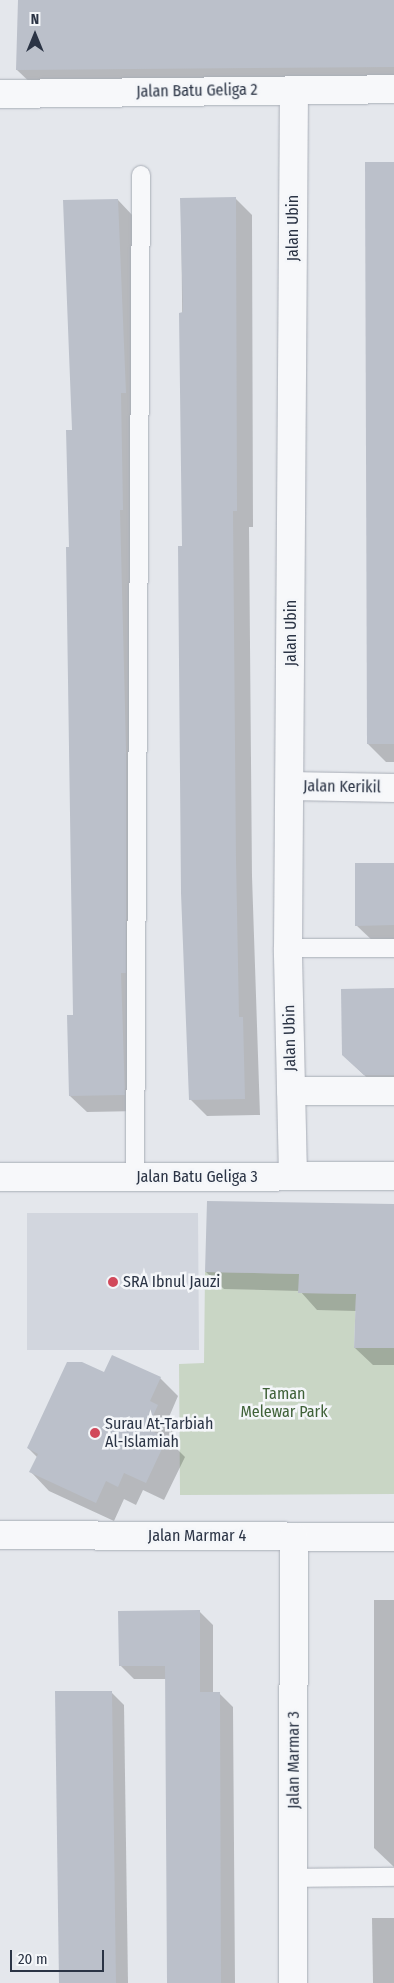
<!DOCTYPE html>
<html>
<head>
<meta charset="utf-8">
<style>
	body { margin:0 }
	#map { position:relative; width:394px; height:1983px; overflow:hidden; background:#e4e7ec; font-family:"Fira Sans Condensed",sans-serif }
	div>[style] { position:absolute }
	.built>* { inset:0; background:#d2d6de }
	.green>* { inset:0; background:#c9d6c5 }
	.shadow>* { inset:0; background:#0003 }
	.building>* { inset:0; background:#bbc0ca }
	.roads { filter:drop-shadow(0 0 1px #a9aeb7) drop-shadow(0 0 1px #a9aeb7) }
	.lane>* { height:18px; margin:-9px; padding:0 9px; transform-origin:9px; border-radius:9px; background:#f7f8fa }
	.street>* { height:28px; margin:-14px; padding:0 14px; transform-origin:14px; border-radius:14px; background:#f7f8fa }
	.dots>* { width:14px; height:14px; translate:-50% -50%; box-sizing:border-box; border:2px solid #f4f6f9; border-radius:50% }
	span { translate:-50% -50%; white-space:nowrap; text-align:center; line-height:1.15; -webkit-text-stroke:5px #f4f6f9; paint-order:stroke }
	.street-label { font-size:16px; color:#2b3445 }
	.poi-label { font-size:16px; color:#2b3445 }
	.left { translate:0 -50%; text-align:left }
	.park-label { font-size:16px; color:#3f6138 }
	.north { position:absolute; left:10px; top:10px; width:50px; height:50px; -webkit-text-stroke:4px #f4f6f9; paint-order:stroke; rotate:0deg; font-size:14px; font-weight:700; line-height:20px; text-align:center; color:#2b3445 }
	.north::after { content:''; display:block; margin:auto; width:18px; height:22px; background:#2b3445; clip-path:polygon(50% 0,100% 100%,50% 72%,0 100%) }
	.scale { position:absolute; left:10px; top:1950px; width:94px; height:22px; box-sizing:border-box; border:2px solid #2b3445; border-top:0; padding-left:6px; font-size:15px; line-height:18px; white-space:nowrap; color:#2b3445; -webkit-text-stroke:4px #f4f6f9; paint-order:stroke }
</style>
</head>
<body>
<div id="map">
	<div class="built">
		<div style="clip-path:polygon(27px 1213px,198px 1213px,199px 1350px,27px 1350px)"></div>
	</div>
	<div class="green">
		<div style="clip-path:polygon(205px 1272px,299px 1274px,299px 1293px,356px 1294px,354px 1348px,394px 1348px,394px 1494px,180px 1495px,179px 1364px,204px 1363px)"></div>
	</div>
	<div class="shadow">
		<div style="clip-path:polygon(70px 0,394px 0,394px 85px,36px 88px,17px 70px)"></div>
		<div style="clip-path:polygon(394px 163px,394px 762px,386px 762px,368px 744px)"></div>
		<div style="clip-path:polygon(235px 198px,252px 215px,253px 527px,249px 527px,252px 876px,260px 1115px,207px 1116px,190px 1099px,181px 199px)"></div>
		<div style="clip-path:polygon(118px 200px,134px 217px,140px 1111px,87px 1112px,70px 1096px,74px 1016px,73px 432px)"></div>
		<div style="clip-path:polygon(394px 864px,394px 943px,375px 943px,356px 925px)"></div>
		<div style="clip-path:polygon(394px 990px,394px 1093px,383px 1093px,343px 1055px)"></div>
		<div style="clip-path:polygon(394px 1206px,394px 1365px,373px 1365px,355px 1348px,356px 1311px,317px 1310px,300px 1291px,224px 1289px,206px 1272px)"></div>
		<div style="clip-path:polygon(104px 1374px,160px 1378px,178px 1396px,169px 1417px,176px 1424px,168px 1440px,185px 1457px,164px 1500px,143px 1490px,136px 1505px,124px 1499px,114px 1521px,49px 1491px,31px 1472px,38px 1458px,28px 1448px)"></div>
		<div style="clip-path:polygon(374px 1600px,394px 1600px,394px 1867px,374px 1848px)"></div>
		<div style="clip-path:polygon(199px 1611px,213px 1625px,213px 1693px,219px 1693px,233px 1707px,235px 1983px,168px 1983px,167px 1679px,134px 1679px,120px 1665px)"></div>
		<div style="clip-path:polygon(111px 1692px,124px 1705px,128px 1983px,60px 1983px)"></div>
		<div style="clip-path:polygon(372px 1918px,394px 1918px,394px 1983px,373px 1983px)"></div>
	</div>
	<div class="building">
		<div style="clip-path:polygon(18px 0,394px 0,394px 67px,16px 70px)"></div>
		<div style="clip-path:polygon(365px 162px,394px 162px,394px 744px,367px 744px)"></div>
		<div style="clip-path:polygon(236px 197px,237px 511px,233px 511px,236px 859px,239px 1017px,243px 1017px,245px 1099px,189px 1100px,181px 893px,178px 546px,182px 546px,179px 313px,183px 312px,180px 198px)"></div>
		<div style="clip-path:polygon(118px 199px,126px 393px,121px 393px,123px 510px,120px 510px,126px 747px,126px 973px,121px 973px,125px 1095px,69px 1096px,67px 1015px,73px 1015px,66px 547px,69px 547px,66px 430px,72px 430px,63px 200px)"></div>
		<div style="clip-path:polygon(355px 863px,394px 863px,394px 925px,355px 926px)"></div>
		<div style="clip-path:polygon(394px 988px,394px 1075px,364px 1075px,342px 1055px,341px 989px)"></div>
		<div style="clip-path:polygon(207px 1201px,394px 1204px,394px 1348px,354px 1348px,356px 1294px,298px 1293px,299px 1274px,205px 1272px)"></div>
		<div style="clip-path:polygon(112px 1355px,161px 1377px,150px 1401px,158px 1405px,147px 1429px,167px 1438px,146px 1483px,124px 1473px,118px 1487px,106px 1481px,96px 1503px,29px 1472px,38px 1454px,27px 1448px,67px 1362px,82px 1362px,104px 1372px)"></div>
		<div style="clip-path:polygon(200px 1610px,200px 1692px,220px 1692px,221px 1983px,167px 1983px,165px 1666px,119px 1666px,118px 1611px)"></div>
		<div style="clip-path:polygon(55px 1691px,112px 1691px,116px 1983px,59px 1983px)"></div>
	</div>
	<div class="roads">
		<div class="lane">
			<div style="left:288px;top:948px;width:106px"></div>
			<div style="left:135px;top:1177px;width:1002px;rotate:-89.66deg"></div>
			<div style="left:293px;top:1878px;width:101px;rotate:-0.6deg"></div>
		</div>
		<div class="street">
			<div style="left:0;top:94px;width:394px;rotate:-0.7deg"></div>
			<div style="left:290px;top:786px;width:104px;rotate:1.1deg"></div>
			<div style="left:291px;top:1091px;width:103px"></div>
			<div style="left:293px;top:1176px;width:228px;rotate:-91.3deg"></div>
			<div style="left:288px;top:948px;width:858px;rotate:-89.6deg"></div>
			<div style="left:0;top:1177px;width:394px;rotate:-0.1deg"></div>
			<div style="left:0;top:1535px;width:394px;rotate:0.3deg"></div>
			<div style="left:293px;top:1983px;width:446px;rotate:-89.9deg"></div>
		</div>
	</div>
	<div class="dots">
		<div style="left:113px;top:1282px;background:#d1495b"></div>
		<div style="left:95px;top:1433px;background:#d1495b"></div>
	</div>
	<div class="street-label">
		<span style="left:197px;top:91px;rotate:-1deg">Jalan Batu Geliga 2</span>
		<span style="left:293px;top:228px;rotate:-90deg">Jalan Ubin</span>
		<span style="left:291px;top:633px;rotate:-90deg">Jalan Ubin</span>
		<span style="left:342px;top:787px;rotate:1deg">Jalan Kerikil</span>
		<span style="left:290px;top:1038px;rotate:-91deg">Jalan Ubin</span>
		<span style="left:197px;top:1177px">Jalan Batu Geliga 3</span>
		<span style="left:197px;top:1536px">Jalan Marmar 4</span>
		<span style="left:294px;top:1760px;rotate:-90deg">Jalan Marmar 3</span>
	</div>
	<div class="poi-label">
		<span class="left" style="left:123px;top:1282px">SRA Ibnul Jauzi</span>
		<span class="left" style="left:105px;top:1433px">Surau At-Tarbiah<br>Al-Islamiah</span>
	</div>
	<div class="park-label">
		<span style="left:284px;top:1403px">Taman<br>Melewar Park</span>
	</div>
	<div class="north">N</div>
	<div class="scale">20 m</div>
</div>
</body>
</html>
